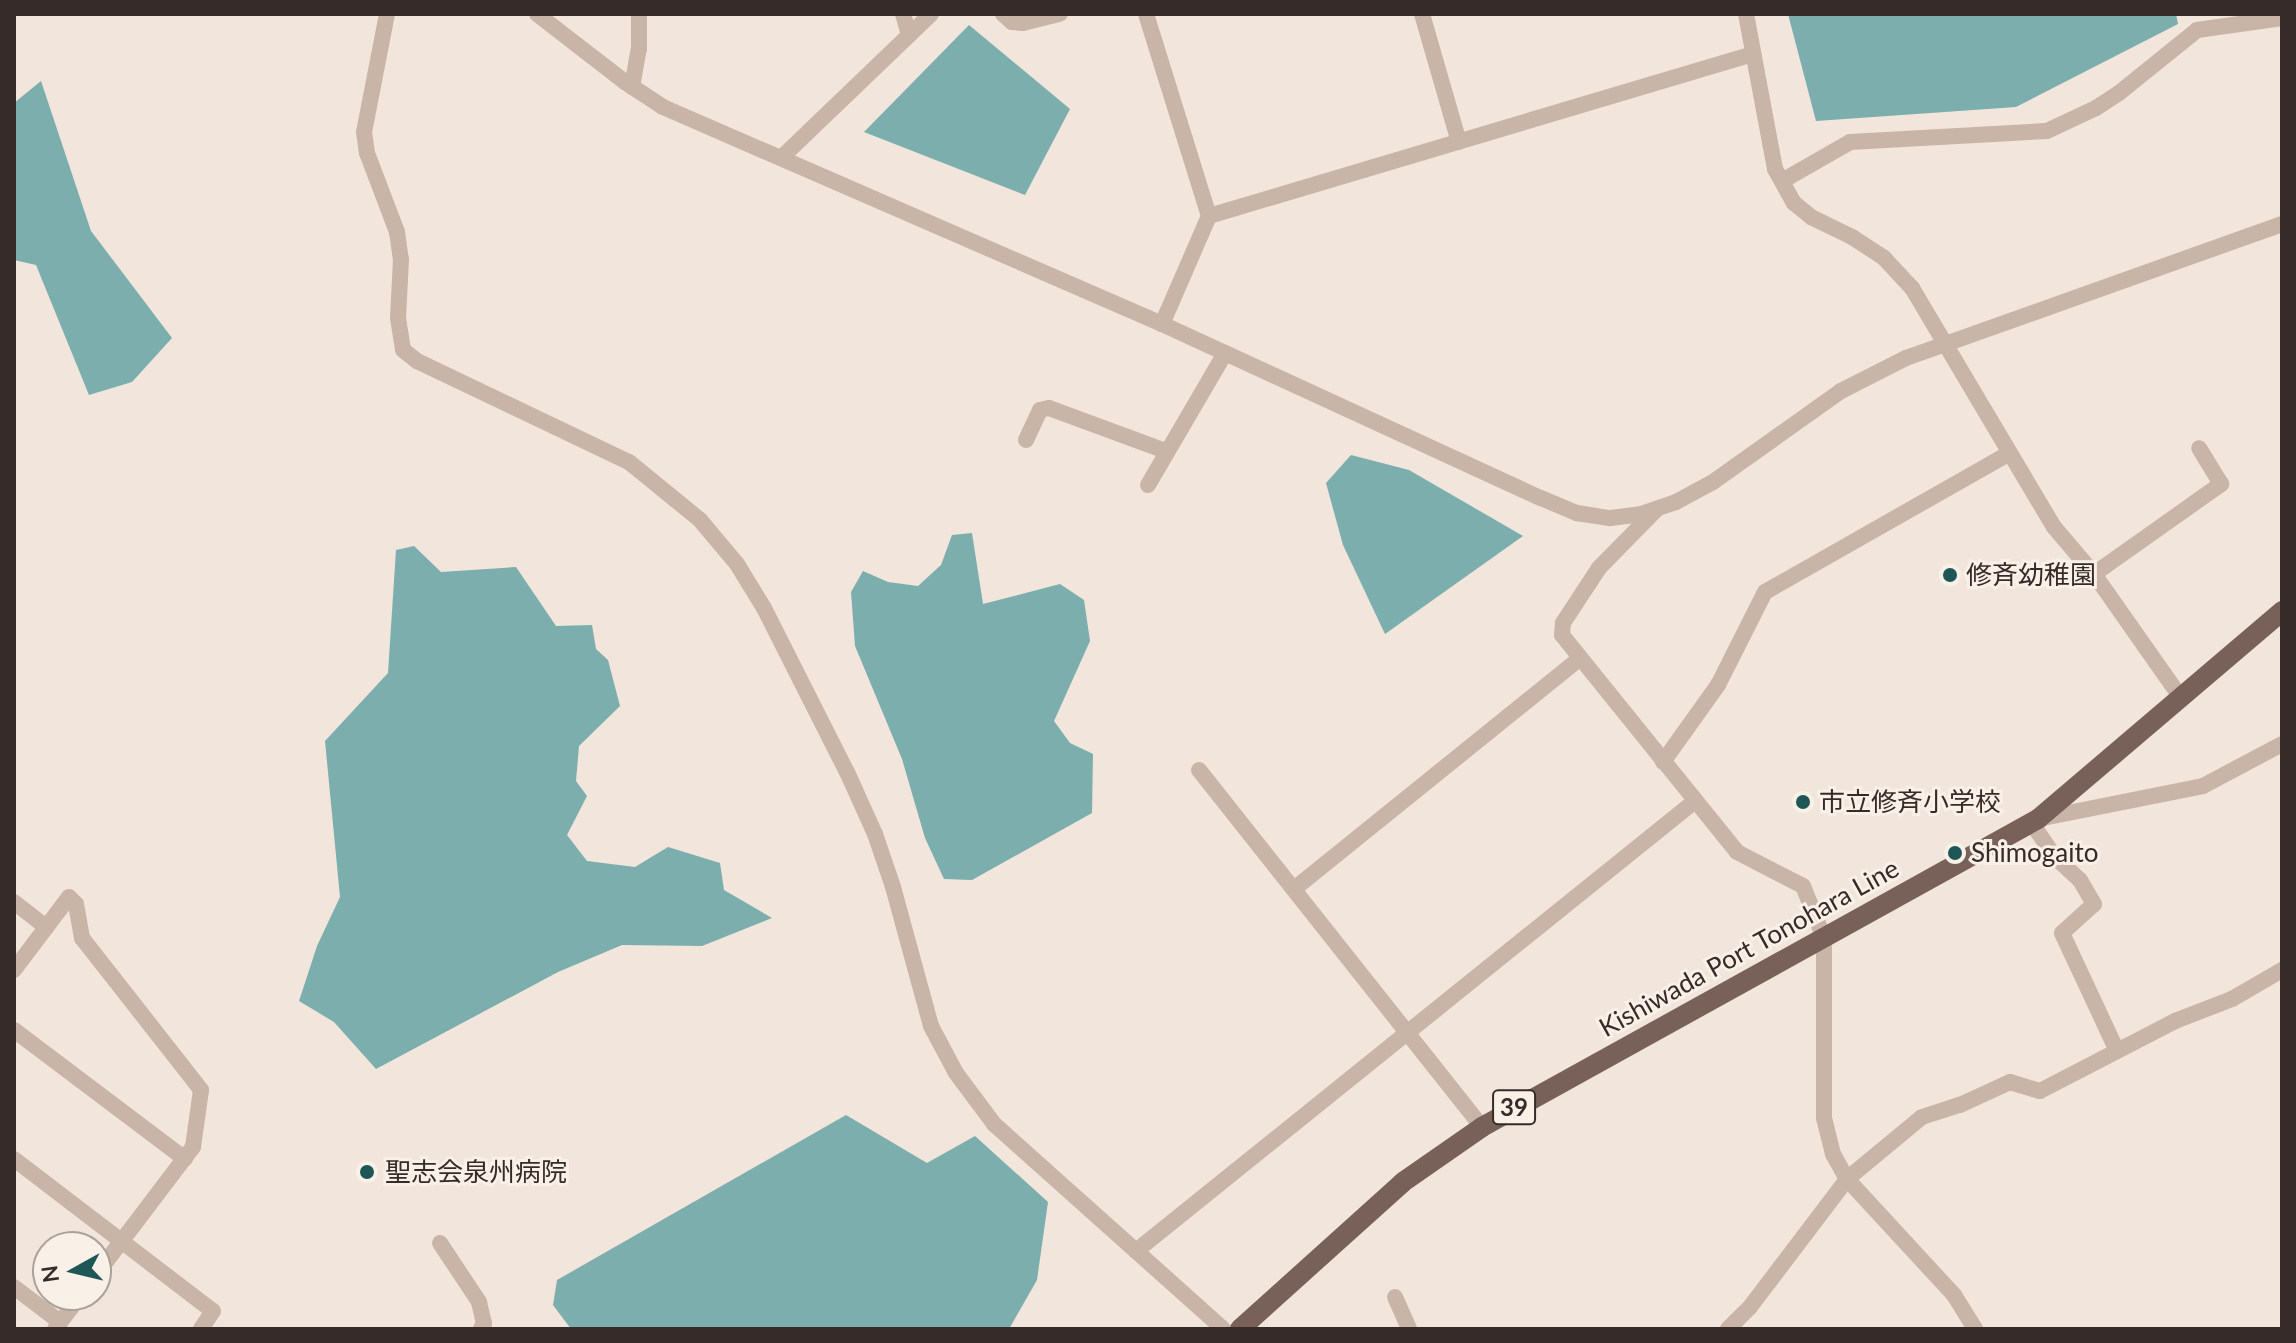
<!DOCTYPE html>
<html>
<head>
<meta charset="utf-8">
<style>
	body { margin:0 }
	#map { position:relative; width:2296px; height:1343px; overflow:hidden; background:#f1e5dc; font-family:Lato,"Noto Sans JP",sans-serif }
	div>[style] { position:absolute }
	.water>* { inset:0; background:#7baeac }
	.minor>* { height:16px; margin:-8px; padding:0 8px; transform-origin:8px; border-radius:8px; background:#c9b4a8 }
	.major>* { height:20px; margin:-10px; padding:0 10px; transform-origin:10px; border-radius:10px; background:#786159 }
	.dots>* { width:22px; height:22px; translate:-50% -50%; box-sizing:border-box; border:4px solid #f9f0e8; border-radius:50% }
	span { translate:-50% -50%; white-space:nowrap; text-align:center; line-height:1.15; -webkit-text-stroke:6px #f9f0e8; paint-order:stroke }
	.shield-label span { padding:2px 6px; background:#f9f0e8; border:2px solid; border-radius:6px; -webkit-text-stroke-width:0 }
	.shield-label { font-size:24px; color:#362b28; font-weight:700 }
	.poi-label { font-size:26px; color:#362b28 }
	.left { translate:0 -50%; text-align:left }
	.street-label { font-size:26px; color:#362b28 }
	.frame { position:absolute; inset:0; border:16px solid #362b28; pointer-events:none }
	.north { position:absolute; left:32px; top:1231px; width:80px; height:80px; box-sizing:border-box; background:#f9f0e8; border:2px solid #aba19b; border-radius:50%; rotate:262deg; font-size:22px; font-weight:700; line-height:32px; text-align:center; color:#362b28 }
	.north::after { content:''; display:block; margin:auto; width:28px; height:36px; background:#1e5755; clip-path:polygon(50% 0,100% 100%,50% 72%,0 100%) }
</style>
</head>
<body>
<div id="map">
	<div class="water">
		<div style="clip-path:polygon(1788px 14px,2176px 14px,2178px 24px,2016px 107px,1816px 121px)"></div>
		<div style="clip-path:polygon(969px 25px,1070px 109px,1025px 195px,864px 132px)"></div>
		<div style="clip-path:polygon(41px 81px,91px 231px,172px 338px,132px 382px,89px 395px,36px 265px,14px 260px,14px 103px)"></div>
		<div style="clip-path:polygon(1351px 455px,1409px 470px,1523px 536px,1385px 634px,1343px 545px,1326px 483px)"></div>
		<div style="clip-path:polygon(972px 533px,983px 604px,1060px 584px,1084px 600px,1090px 641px,1054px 721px,1070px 743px,1093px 754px,1092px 813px,972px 880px,944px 879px,925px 838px,902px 759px,855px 646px,851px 592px,863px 571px,888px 582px,918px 586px,941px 565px,952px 535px)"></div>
		<div style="clip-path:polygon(414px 546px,441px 572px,516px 567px,556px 626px,592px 625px,596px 649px,608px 660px,620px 706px,579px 746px,576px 781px,587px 796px,567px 835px,587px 861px,635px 867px,668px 847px,720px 863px,724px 890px,772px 918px,702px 946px,622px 945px,558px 972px,376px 1069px,334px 1022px,299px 1001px,317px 946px,340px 897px,325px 741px,388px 673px,396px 550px)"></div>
		<div style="clip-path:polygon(846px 1115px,927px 1163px,975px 1136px,1048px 1202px,1037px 1280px,1009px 1329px,571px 1329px,553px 1305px,557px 1280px)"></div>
	</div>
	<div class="minor">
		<div style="left:387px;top:14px;width:120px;rotate:101deg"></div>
		<div style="left:364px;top:132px;width:21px;rotate:82deg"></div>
		<div style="left:367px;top:153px;width:85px;rotate:69.2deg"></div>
		<div style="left:397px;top:232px;width:27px;rotate:82deg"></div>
		<div style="left:401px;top:259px;width:59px;rotate:92.9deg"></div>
		<div style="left:398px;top:318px;width:32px;rotate:81deg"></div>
		<div style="left:403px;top:350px;width:18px;rotate:38deg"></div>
		<div style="left:417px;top:361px;width:235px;rotate:25.5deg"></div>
		<div style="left:629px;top:462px;width:92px;rotate:39.2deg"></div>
		<div style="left:700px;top:520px;width:57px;rotate:49.9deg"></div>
		<div style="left:737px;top:564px;width:52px;rotate:58.5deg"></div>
		<div style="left:764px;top:608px;width:184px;rotate:63.2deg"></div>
		<div style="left:847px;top:772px;width:68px;rotate:65.7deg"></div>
		<div style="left:875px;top:834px;width:56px;rotate:71.2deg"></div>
		<div style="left:893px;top:887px;width:144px;rotate:74.7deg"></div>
		<div style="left:931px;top:1026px;width:53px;rotate:62deg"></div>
		<div style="left:956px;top:1073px;width:64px;rotate:53.3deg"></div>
		<div style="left:994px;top:1124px;width:307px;rotate:41.8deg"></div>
		<div style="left:537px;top:14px;width:111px;rotate:37.7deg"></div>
		<div style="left:625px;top:82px;width:45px;rotate:33.3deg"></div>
		<div style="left:663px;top:107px;width:544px;rotate:23.5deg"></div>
		<div style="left:1162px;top:324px;width:417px;rotate:24.7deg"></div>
		<div style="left:1541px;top:498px;width:39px;rotate:23deg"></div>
		<div style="left:1577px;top:513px;width:33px;rotate:9deg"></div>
		<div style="left:1610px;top:518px;width:31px;rotate:-7deg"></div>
		<div style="left:1641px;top:514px;width:37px;rotate:-19deg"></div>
		<div style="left:1676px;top:502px;width:42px;rotate:-28.4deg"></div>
		<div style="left:1713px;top:482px;width:157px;rotate:-35.4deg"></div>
		<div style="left:1841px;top:391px;width:73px;rotate:-26.9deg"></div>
		<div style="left:1906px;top:358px;width:399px;rotate:-19.6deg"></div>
		<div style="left:903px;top:14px;width:22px;rotate:74deg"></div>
		<div style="left:1003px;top:14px;width:12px;rotate:42deg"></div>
		<div style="left:1012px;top:22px;width:11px;rotate:5deg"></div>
		<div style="left:1023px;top:23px;width:38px;rotate:-14deg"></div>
		<div style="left:1146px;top:14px;width:212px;rotate:72.7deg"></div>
		<div style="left:1209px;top:216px;width:118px;rotate:113.5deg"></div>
		<div style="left:1422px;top:14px;width:133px;rotate:73.9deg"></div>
		<div style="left:1746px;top:14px;width:158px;rotate:79.4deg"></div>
		<div style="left:1775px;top:169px;width:39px;rotate:61deg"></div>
		<div style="left:1794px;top:203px;width:22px;rotate:39deg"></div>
		<div style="left:1811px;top:217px;width:46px;rotate:26deg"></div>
		<div style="left:1852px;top:237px;width:38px;rotate:33deg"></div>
		<div style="left:1884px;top:258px;width:41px;rotate:47deg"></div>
		<div style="left:1912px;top:288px;width:278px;rotate:59.3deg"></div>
		<div style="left:2054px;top:527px;width:62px;rotate:49.6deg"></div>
		<div style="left:2094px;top:574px;width:151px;rotate:54.9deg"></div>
		<div style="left:632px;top:87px;width:39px;rotate:-80deg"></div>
		<div style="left:639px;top:49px;width:35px;rotate:-90deg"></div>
		<div style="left:781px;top:158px;width:208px;rotate:-43.8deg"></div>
		<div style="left:1782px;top:181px;width:78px;rotate:-29.8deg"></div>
		<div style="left:1850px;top:142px;width:197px;rotate:-3.2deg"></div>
		<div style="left:2047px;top:131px;width:54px;rotate:-25.1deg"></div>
		<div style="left:2096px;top:108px;width:27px;rotate:-33deg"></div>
		<div style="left:2119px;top:93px;width:100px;rotate:-38.9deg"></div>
		<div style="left:2197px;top:30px;width:86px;rotate:-8deg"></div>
		<div style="left:1209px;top:216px;width:568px;rotate:-16.58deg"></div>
		<div style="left:1026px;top:440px;width:33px;rotate:-65deg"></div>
		<div style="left:1040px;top:410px;width:9px;rotate:-13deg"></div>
		<div style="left:1049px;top:408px;width:125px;rotate:20.2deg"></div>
		<div style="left:1148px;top:485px;width:153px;rotate:-59.7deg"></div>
		<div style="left:1657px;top:509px;width:83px;rotate:134.5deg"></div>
		<div style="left:1599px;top:568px;width:66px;rotate:123.2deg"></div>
		<div style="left:1563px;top:623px;width:12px;rotate:95deg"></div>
		<div style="left:1562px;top:635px;width:279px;rotate:51.1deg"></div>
		<div style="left:1737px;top:852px;width:74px;rotate:27.3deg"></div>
		<div style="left:1803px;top:886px;width:56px;rotate:68deg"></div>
		<div style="left:1824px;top:938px;width:180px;rotate:90deg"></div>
		<div style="left:1824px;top:1118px;width:37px;rotate:76deg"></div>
		<div style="left:1833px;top:1154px;width:29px;rotate:61deg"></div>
		<div style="left:1847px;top:1179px;width:158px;rotate:47.3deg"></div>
		<div style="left:1954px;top:1295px;width:40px;rotate:58deg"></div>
		<div style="left:2094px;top:574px;width:156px;rotate:-35.3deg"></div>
		<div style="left:2221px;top:484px;width:42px;rotate:-121.4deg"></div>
		<div style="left:1663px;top:762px;width:95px;rotate:-54.5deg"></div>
		<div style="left:1718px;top:685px;width:104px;rotate:-63.2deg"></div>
		<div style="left:1765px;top:592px;width:279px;rotate:-29.6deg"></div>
		<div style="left:1199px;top:770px;width:456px;rotate:51.6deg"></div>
		<div style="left:2038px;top:819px;width:168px;rotate:-11.3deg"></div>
		<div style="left:2203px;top:786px;width:89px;rotate:-28deg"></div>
		<div style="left:2031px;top:822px;width:42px;rotate:55.6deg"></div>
		<div style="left:2055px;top:857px;width:34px;rotate:43deg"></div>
		<div style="left:2080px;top:880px;width:28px;rotate:60deg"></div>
		<div style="left:2094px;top:904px;width:43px;rotate:137.8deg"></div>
		<div style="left:2062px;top:933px;width:130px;rotate:65deg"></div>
		<div style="left:1294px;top:889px;width:365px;rotate:-38.9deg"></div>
		<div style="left:14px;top:902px;width:41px;rotate:38deg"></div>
		<div style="left:14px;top:970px;width:91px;rotate:-53deg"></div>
		<div style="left:69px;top:897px;width:10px;rotate:45deg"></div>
		<div style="left:76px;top:904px;width:35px;rotate:80deg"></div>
		<div style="left:82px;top:938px;width:193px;rotate:51.9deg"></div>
		<div style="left:201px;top:1090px;width:58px;rotate:98deg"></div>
		<div style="left:193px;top:1147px;width:161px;rotate:127.2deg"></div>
		<div style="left:14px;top:1030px;width:214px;rotate:37deg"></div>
		<div style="left:14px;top:1159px;width:250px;rotate:37.4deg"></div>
		<div style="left:213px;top:1311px;width:22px;rotate:124deg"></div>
		<div style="left:440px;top:1243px;width:71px;rotate:56.5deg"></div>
		<div style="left:479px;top:1302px;width:22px;rotate:77deg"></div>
		<div style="left:484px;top:1323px;width:7px;rotate:117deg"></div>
		<div style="left:1136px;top:1251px;width:718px;rotate:-38.83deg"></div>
		<div style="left:14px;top:1287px;width:58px;rotate:37.3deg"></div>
		<div style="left:1395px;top:1297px;width:35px;rotate:66deg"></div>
		<div style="left:55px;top:1329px;width:43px;rotate:-52.6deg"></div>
		<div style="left:1728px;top:1329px;width:31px;rotate:-45deg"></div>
		<div style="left:1750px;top:1307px;width:161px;rotate:-52.8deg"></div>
		<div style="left:1847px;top:1179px;width:97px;rotate:-39.6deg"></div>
		<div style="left:1922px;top:1117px;width:40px;rotate:-18deg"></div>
		<div style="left:1960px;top:1105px;width:55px;rotate:-24.7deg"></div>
		<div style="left:2010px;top:1082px;width:31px;rotate:17deg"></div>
		<div style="left:2040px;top:1091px;width:152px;rotate:-27.4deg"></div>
		<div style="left:2175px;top:1021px;width:61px;rotate:-21.1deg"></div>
		<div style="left:2232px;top:999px;width:58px;rotate:-30.1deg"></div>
	</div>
	<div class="major">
		<div style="left:1240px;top:1329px;width:219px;rotate:-42deg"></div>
		<div style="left:1403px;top:1182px;width:96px;rotate:-34.8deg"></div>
		<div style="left:1482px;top:1127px;width:636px;rotate:-28.98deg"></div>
		<div style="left:2038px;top:819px;width:321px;rotate:-40.4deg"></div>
	</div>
	<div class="dots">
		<div style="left:1950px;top:575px;background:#1e5755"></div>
		<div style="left:1803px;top:802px;background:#1e5755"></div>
		<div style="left:1955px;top:853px;background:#1e5755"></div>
		<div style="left:367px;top:1172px;background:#1e5755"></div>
	</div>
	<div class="shield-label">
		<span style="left:1514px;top:1107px">39</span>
	</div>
	<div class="poi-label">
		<span class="left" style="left:1966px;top:575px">修斉幼稚園</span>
		<span class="left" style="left:1819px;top:802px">市立修斉小学校</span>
		<span class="left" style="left:1971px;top:853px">Shimogaito</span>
		<span class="left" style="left:385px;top:1172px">聖志会泉州病院</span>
	</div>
	<div class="street-label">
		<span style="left:1749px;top:948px;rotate:-29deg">Kishiwada Port Tonohara Line</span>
	</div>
	<div class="frame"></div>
	<div class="north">N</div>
</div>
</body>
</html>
